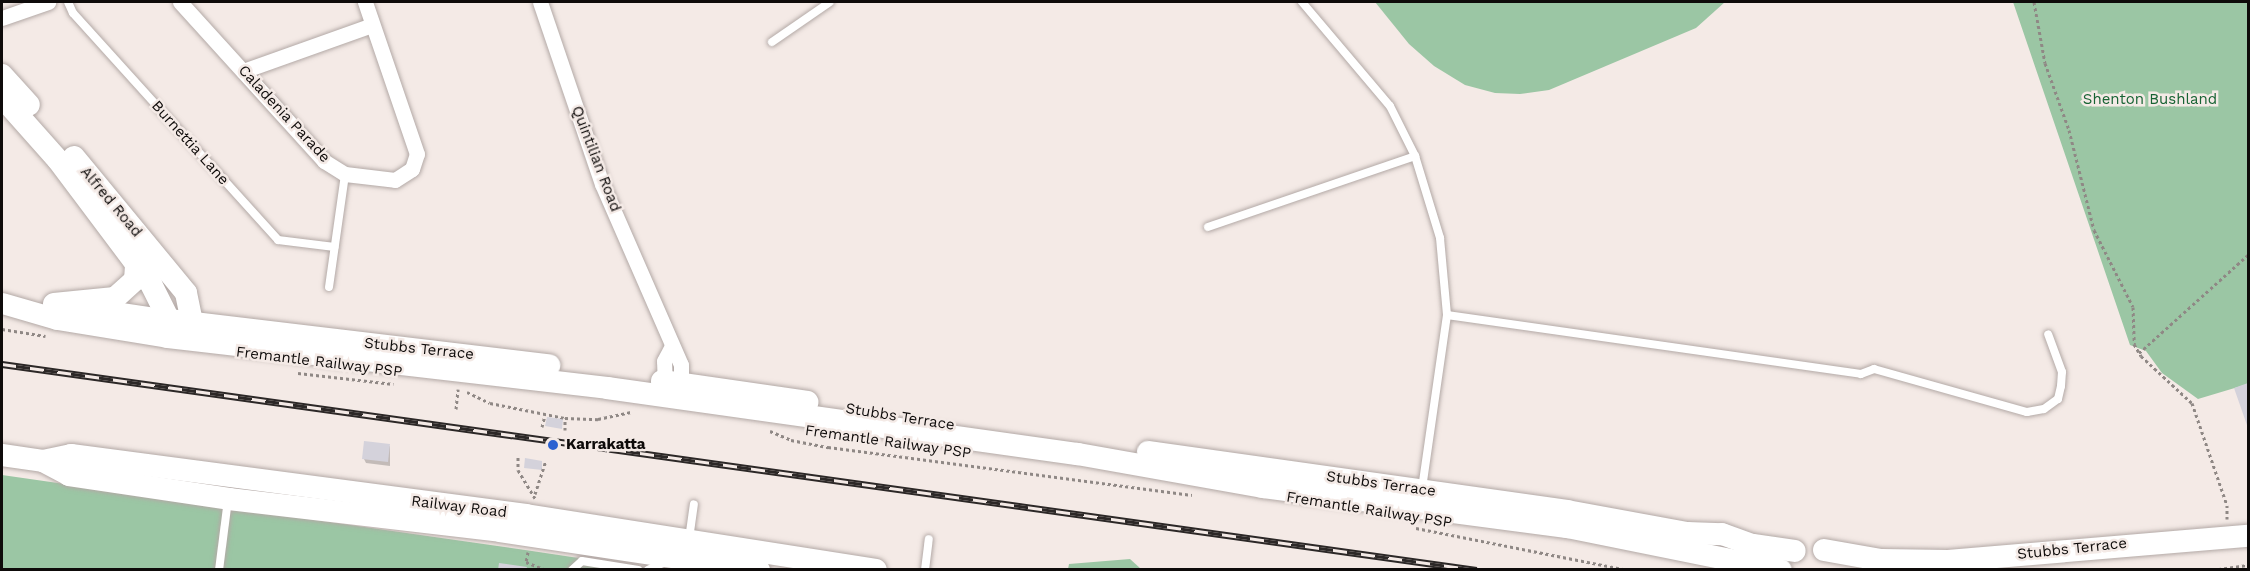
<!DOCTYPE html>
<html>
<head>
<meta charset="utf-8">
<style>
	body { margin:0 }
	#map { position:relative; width:2250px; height:571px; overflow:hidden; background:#f4eae6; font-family:"Work Sans",sans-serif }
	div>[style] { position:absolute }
	.green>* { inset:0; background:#9bc6a4 }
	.shadow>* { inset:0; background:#0003 }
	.building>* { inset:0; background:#d4d2db }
	.path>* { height:3px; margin-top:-1.5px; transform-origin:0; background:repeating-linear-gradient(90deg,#8f8885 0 3px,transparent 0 6px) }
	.roads { filter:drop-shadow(0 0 2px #b3a9a6) drop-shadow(0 0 2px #b3a9a6) }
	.lane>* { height:8px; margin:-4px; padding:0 4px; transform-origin:4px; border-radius:4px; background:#fff }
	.street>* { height:15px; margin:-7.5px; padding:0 7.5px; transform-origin:7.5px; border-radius:7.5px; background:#fff }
	.secondary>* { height:21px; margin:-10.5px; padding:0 10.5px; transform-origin:10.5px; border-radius:10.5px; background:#fff }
	.primary>* { height:22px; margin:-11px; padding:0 11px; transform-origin:11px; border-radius:11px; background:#fff }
	.rail>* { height:7px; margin-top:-3.5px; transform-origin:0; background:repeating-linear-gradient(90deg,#f4eae6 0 14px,#2c2827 0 28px); box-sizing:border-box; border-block:2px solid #2c2827 }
	.dots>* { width:16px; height:16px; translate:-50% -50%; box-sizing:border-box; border:3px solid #f4eae6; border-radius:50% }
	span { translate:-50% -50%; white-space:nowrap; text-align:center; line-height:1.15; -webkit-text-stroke:5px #f4eae6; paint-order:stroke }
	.park-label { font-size:15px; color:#176333 }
	.street-label { font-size:15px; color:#0e0b0a }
	.poi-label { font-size:15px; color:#0e0b0a; font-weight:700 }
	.left { translate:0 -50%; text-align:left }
	.frame { position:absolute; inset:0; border:3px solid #0e0b0a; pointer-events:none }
</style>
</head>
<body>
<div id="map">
	<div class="green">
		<div style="clip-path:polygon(1375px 2px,1725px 2px,1696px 28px,1549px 90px,1520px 94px,1495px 93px,1465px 85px,1434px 66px,1409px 44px)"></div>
		<div style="clip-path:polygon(2013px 2px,2248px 2px,2248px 384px,2198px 399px,2162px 373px,2146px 351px,2130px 345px)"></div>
		<div style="clip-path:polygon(2px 475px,532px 551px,652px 569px,2px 569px)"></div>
		<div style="clip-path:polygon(1130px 559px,1141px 569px,1068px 569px,1069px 564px)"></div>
	</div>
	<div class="shadow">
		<div style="clip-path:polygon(2248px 384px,2248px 425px,2236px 389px)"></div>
		<div style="clip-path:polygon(390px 446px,390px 466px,366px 463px,364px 459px)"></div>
	</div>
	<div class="building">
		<div style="clip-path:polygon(2248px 383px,2248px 428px,2234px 388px)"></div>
		<div style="clip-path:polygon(547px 417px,563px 419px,562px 429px,545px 426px)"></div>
		<div style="clip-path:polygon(364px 441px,390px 444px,388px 462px,362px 459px)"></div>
		<div style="clip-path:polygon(525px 458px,542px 461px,542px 470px,524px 468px)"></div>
		<div style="clip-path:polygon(499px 563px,527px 567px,526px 570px,498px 570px)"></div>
	</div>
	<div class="path">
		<div style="left:2034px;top:2px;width:62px;rotate:79.8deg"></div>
		<div style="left:2045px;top:63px;width:71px;rotate:70.3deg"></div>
		<div style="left:2069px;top:130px;width:103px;rotate:76deg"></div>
		<div style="left:2094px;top:230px;width:86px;rotate:63.1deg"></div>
		<div style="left:2133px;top:307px;width:37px;rotate:88deg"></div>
		<div style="left:2134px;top:344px;width:14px;rotate:60deg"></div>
		<div style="left:2141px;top:356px;width:69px;rotate:42.7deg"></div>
		<div style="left:2192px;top:403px;width:108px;rotate:71.1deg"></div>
		<div style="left:2227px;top:505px;width:14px;rotate:90deg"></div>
		<div style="left:2px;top:329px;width:44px;rotate:9.2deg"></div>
		<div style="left:2139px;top:353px;width:147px;rotate:-42deg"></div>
		<div style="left:298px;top:373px;width:96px;rotate:6.6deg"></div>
		<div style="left:467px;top:392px;width:25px;rotate:26deg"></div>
		<div style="left:490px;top:403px;width:76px;rotate:11.3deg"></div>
		<div style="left:565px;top:418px;width:33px;rotate:2deg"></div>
		<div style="left:598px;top:419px;width:35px;rotate:-12deg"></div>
		<div style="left:456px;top:409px;width:20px;rotate:-84deg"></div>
		<div style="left:542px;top:427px;width:12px;rotate:-76deg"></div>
		<div style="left:565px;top:430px;width:12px;rotate:-90deg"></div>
		<div style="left:770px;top:431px;width:23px;rotate:23deg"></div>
		<div style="left:791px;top:440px;width:38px;rotate:11deg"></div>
		<div style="left:828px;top:447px;width:367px;rotate:7.5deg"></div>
		<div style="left:518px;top:457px;width:13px;rotate:90deg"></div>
		<div style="left:518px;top:470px;width:33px;rotate:59deg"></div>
		<div style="left:535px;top:494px;width:35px;rotate:-72deg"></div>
		<div style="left:1416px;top:528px;width:217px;rotate:11.2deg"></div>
		<div style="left:528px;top:552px;width:10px;rotate:101deg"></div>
		<div style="left:526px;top:562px;width:22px;rotate:22deg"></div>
		<div style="left:2212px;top:570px;width:36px;rotate:-8deg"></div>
	</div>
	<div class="roads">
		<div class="lane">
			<div style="left:68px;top:2px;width:12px;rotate:66deg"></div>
			<div style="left:73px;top:13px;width:306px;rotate:47.9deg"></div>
			<div style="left:278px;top:240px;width:57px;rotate:7deg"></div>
			<div style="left:1302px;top:2px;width:136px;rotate:49.8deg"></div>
			<div style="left:1390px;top:106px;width:56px;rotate:63.4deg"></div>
			<div style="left:1415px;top:156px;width:86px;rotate:73deg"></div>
			<div style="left:1440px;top:238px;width:77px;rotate:84.8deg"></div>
			<div style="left:1447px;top:315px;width:175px;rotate:98.2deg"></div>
			<div style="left:772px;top:42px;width:70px;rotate:-34.6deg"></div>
			<div style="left:1208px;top:227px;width:219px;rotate:-18.9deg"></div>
			<div style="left:329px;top:287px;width:114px;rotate:-81.9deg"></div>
			<div style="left:1447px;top:315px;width:418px;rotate:8.1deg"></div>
			<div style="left:1861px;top:374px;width:14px;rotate:-21deg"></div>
			<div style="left:1874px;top:369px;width:159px;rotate:15.7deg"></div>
			<div style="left:2027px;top:412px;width:17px;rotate:-10deg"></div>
			<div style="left:2044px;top:409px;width:17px;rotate:-36deg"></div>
			<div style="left:2058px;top:399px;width:13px;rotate:-77deg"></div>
			<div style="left:2061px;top:386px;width:14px;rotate:-86deg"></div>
			<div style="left:2062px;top:372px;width:40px;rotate:-110.2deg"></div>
			<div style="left:689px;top:539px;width:35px;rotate:-82deg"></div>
			<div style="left:219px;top:570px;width:71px;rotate:-82.7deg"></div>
			<div style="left:572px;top:570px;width:13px;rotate:-42deg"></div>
			<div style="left:582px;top:561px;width:57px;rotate:9.1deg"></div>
			<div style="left:648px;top:570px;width:19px;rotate:-25deg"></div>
			<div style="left:925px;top:570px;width:31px;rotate:-83deg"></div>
		</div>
		<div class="street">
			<div style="left:180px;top:2px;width:215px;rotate:47.8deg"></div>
			<div style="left:324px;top:161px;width:25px;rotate:32deg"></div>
			<div style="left:345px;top:174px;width:50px;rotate:6.8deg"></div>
			<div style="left:395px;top:180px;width:20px;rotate:-33deg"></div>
			<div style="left:412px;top:169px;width:16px;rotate:-72deg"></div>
			<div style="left:417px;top:154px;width:161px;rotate:-108.9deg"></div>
			<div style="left:540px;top:2px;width:192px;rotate:71.2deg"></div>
			<div style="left:602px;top:184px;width:197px;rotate:66.4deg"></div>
			<div style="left:681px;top:365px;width:26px;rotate:90deg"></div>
			<div style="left:2px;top:18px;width:49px;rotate:-19.2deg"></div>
			<div style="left:243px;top:71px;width:137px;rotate:-19.6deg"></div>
			<div style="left:665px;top:388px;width:27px;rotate:-92deg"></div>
			<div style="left:664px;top:361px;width:15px;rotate:-62deg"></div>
		</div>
		<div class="secondary">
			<div style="left:2px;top:303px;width:57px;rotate:16.2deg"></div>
			<div style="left:57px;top:319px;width:112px;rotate:9.2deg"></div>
			<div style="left:74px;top:306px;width:96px;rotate:8.4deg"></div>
		</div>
		<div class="primary">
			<div style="left:2px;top:75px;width:40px;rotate:48deg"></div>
			<div style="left:2px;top:97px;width:84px;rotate:48.4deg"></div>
			<div style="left:58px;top:160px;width:155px;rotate:53.1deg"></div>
			<div style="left:151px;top:284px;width:40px;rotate:63.4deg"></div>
			<div style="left:169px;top:320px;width:17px;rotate:93deg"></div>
			<div style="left:168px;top:337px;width:442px;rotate:6.6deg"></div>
			<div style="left:607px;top:388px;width:476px;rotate:8deg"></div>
			<div style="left:1078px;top:454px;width:188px;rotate:10.1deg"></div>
			<div style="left:1263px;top:487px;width:307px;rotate:7.5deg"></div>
			<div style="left:1567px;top:527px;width:218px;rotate:11.4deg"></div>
			<div style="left:74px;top:157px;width:176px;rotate:50.5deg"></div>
			<div style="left:186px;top:293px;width:45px;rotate:78.4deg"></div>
			<div style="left:54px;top:304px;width:61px;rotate:-5.6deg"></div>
			<div style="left:115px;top:298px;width:27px;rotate:-42deg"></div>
			<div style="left:135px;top:280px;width:16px;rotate:-86deg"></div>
			<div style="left:169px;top:320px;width:383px;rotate:6.8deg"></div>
			<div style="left:662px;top:381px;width:147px;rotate:8.2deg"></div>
			<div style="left:1148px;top:452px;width:423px;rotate:8deg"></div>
			<div style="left:1567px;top:511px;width:122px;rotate:10.4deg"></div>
			<div style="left:1687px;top:533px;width:35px;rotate:2deg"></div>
			<div style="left:1722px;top:534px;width:33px;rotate:20deg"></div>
			<div style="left:1753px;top:545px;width:42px;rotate:8.1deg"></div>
			<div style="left:2px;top:455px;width:41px;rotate:8.3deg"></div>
			<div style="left:43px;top:461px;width:29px;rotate:-12deg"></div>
			<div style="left:71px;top:455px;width:459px;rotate:7.5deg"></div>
			<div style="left:526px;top:515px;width:354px;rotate:8.9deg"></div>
			<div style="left:43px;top:461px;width:30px;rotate:28deg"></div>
			<div style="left:69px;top:475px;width:162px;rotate:8.5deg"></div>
			<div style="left:229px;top:499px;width:273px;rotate:6.7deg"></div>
			<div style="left:500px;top:531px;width:262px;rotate:8.6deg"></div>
			<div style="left:1824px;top:550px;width:58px;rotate:10deg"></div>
			<div style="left:1881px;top:560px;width:67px;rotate:0.9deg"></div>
			<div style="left:1948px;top:561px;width:301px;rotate:-4.8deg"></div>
		</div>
	</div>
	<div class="rail">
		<div style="left:2px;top:364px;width:1489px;rotate:7.95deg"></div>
	</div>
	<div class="dots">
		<div style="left:553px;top:445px;background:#2d62d1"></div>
	</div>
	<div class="park-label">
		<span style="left:2150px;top:100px">Shenton Bushland</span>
	</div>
	<div class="street-label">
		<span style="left:284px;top:114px;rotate:47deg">Caladenia Parade</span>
		<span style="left:190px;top:143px;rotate:48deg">Burnettia Lane</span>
		<span style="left:596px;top:159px;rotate:69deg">Quintilian Road</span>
		<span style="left:111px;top:202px;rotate:50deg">Alfred Road</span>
		<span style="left:419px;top:349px;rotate:6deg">Stubbs Terrace</span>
		<span style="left:319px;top:362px;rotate:7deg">Fremantle Railway PSP</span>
		<span style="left:900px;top:417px;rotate:9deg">Stubbs Terrace</span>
		<span style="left:888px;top:442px;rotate:8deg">Fremantle Railway PSP</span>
		<span style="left:1381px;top:484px;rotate:8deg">Stubbs Terrace</span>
		<span style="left:459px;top:507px;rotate:7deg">Railway Road</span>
		<span style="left:1369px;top:510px;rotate:9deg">Fremantle Railway PSP</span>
		<span style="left:2072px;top:549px;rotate:-6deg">Stubbs Terrace</span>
	</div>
	<div class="poi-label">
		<span class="left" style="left:566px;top:445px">Karrakatta</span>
	</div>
	<div class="frame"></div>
</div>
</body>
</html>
